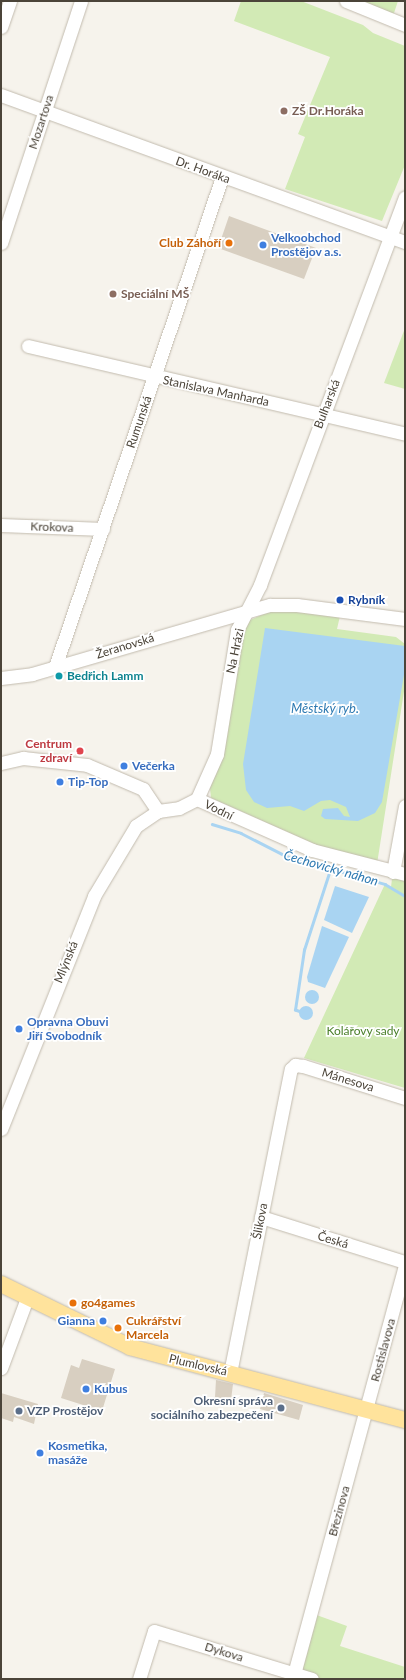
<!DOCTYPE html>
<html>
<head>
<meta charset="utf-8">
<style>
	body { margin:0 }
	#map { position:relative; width:406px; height:1680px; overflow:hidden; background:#f6f3ec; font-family:Lato,sans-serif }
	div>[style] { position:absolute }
	.green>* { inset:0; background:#d2eab5 }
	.water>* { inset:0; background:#a9d4f2 }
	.round { border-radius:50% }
	.stream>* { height:2.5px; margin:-1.25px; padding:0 1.25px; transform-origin:1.25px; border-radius:1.25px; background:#a9d4f2 }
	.building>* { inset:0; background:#d8cfc1 }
	.roads { filter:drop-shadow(0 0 1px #c2bbae) drop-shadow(0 0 1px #c2bbae) }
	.minor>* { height:13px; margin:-6.5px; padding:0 6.5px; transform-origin:6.5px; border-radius:6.5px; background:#fff }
	.major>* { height:16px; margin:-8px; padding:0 8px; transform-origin:8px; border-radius:8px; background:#ffe39c }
	.dots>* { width:11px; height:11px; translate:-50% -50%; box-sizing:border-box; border:2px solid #fff; border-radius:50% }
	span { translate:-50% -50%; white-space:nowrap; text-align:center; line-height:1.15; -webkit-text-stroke:3.5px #fff; paint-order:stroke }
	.education-label { font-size:12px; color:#785e54; font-weight:700 }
	.left { translate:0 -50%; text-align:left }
	.street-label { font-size:12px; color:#4b4439 }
	.shop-label { font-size:12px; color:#366cbe; font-weight:700 }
	.right { translate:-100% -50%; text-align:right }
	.food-label { font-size:12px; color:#c56008; font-weight:700 }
	.transit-label { font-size:12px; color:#164399; font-weight:700 }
	.culture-label { font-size:12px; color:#0d838f; font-weight:700 }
	.health-label { font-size:12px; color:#be3a42; font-weight:700 }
	.park-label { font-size:12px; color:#4a7f2a }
	.service-label { font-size:12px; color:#4e5e75; font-weight:700 }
	.water-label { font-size:13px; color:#2e7ab2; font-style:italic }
	.frame { position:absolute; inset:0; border:2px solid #4b4439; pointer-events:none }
</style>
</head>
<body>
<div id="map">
	<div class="green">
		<div style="clip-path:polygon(241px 1px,301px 1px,363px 25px,373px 33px,405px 46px,405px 165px,382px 221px,285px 189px,305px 137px,298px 134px,330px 57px,234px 21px)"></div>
		<div style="clip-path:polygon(361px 1px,398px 1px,393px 16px)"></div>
		<div style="clip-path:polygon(405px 328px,405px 389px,384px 383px)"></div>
		<div style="clip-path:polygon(273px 610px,340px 616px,337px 629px,396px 637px,405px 644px,405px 685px,377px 864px,330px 851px,211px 798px,210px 788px,221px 758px,244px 630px,250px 620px)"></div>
		<div style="clip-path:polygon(379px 873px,405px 879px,405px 1088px,304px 1058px,385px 884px,391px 887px,392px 879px)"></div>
		<div style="clip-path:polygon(311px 1613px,347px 1626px,340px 1646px,405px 1667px,405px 1679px,312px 1679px,294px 1674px)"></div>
	</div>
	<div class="water">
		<div style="clip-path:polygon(265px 628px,405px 646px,405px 669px,382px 802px,375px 813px,358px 821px,325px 819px,321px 816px,323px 809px,338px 808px,344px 816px,350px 817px,346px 807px,330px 800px,321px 801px,304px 811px,290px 806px,267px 808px,254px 802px,246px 790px,243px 764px)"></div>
		<div style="clip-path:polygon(335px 886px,369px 897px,352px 933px,324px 920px)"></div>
		<div style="clip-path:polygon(322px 926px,349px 937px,325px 988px,308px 982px,307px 977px)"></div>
		<div class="round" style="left:305px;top:990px;width:14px;height:14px"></div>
		<div class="round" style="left:299px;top:1006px;width:14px;height:14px"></div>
	</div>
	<div class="stream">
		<div style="left:212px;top:824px;width:30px;rotate:17deg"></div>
		<div style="left:241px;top:833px;width:51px;rotate:27.1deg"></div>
		<div style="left:286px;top:856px;width:103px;rotate:15.8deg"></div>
		<div style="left:385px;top:884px;width:23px;rotate:31deg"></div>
		<div style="left:301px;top:1012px;width:6px;rotate:-162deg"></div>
		<div style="left:295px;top:1010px;width:61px;rotate:-81.5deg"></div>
		<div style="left:304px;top:950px;width:84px;rotate:-72deg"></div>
	</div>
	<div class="building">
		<div style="clip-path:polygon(229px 216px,316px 248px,304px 279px,218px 248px)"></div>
		<div style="clip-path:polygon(82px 1359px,115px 1369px,102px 1411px,61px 1398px,71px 1365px,79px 1368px)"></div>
		<div style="clip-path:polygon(216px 1380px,233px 1384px,231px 1400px,215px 1397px)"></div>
		<div style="clip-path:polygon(1px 1393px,38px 1404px,34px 1424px,14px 1417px,13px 1422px,1px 1418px)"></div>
		<div style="clip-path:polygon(264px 1393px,303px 1405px,299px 1420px,260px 1409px)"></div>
	</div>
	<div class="roads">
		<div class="minor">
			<div style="left:346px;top:1px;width:64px;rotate:22.1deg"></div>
			<div style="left:1px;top:27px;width:28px;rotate:-71deg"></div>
			<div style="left:1px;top:95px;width:430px;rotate:20deg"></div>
			<div style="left:1px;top:243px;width:255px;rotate:-71.7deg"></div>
			<div style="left:28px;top:346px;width:387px;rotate:13.1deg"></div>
			<div style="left:1px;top:525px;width:102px;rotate:2.2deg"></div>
			<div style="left:55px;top:667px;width:518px;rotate:-71.18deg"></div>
			<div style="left:1px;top:678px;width:31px;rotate:-7deg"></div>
			<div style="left:32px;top:674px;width:248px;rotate:-16.2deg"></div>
			<div style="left:270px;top:605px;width:27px"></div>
			<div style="left:297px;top:605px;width:109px;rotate:7.4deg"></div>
			<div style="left:1px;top:763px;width:23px;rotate:-13deg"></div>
			<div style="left:23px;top:758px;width:64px;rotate:6.2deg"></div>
			<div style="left:87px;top:765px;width:61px;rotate:23.2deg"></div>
			<div style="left:143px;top:789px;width:27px;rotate:56deg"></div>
			<div style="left:158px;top:811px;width:21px;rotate:-8deg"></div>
			<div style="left:179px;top:808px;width:20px;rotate:-27deg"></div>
			<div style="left:197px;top:799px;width:126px;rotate:23.9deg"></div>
			<div style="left:312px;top:850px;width:96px;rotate:14.5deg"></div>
			<div style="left:197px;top:799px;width:49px;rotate:-66deg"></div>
			<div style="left:217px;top:754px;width:126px;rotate:-80.8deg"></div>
			<div style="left:237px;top:630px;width:51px;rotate:-62.9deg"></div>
			<div style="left:260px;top:585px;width:414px;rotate:-69.5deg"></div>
			<div style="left:393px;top:872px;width:67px;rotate:-79.7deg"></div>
			<div style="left:1px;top:1129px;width:251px;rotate:-68.2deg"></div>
			<div style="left:94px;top:896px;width:82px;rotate:-59deg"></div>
			<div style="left:136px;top:826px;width:27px;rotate:-34deg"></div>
			<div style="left:261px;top:1217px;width:151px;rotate:17.4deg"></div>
			<div style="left:1px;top:1368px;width:75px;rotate:-69.6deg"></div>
			<div style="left:230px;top:1373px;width:310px;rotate:-78.7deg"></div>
			<div style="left:291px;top:1069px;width:6px;rotate:-45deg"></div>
			<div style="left:295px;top:1065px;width:8px;rotate:7deg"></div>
			<div style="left:303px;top:1066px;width:107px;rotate:17.4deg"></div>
			<div style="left:294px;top:1674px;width:423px;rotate:-74.8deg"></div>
			<div style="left:139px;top:1679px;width:50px;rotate:-72.6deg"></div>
			<div style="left:154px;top:1631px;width:165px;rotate:16.9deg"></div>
		</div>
		<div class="major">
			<div style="left:1px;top:1284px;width:144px;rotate:26deg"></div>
			<div style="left:130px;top:1347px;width:285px;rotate:14.9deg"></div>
		</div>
	</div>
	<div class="dots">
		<div style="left:284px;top:111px;background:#8d6e63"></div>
		<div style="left:229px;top:243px;background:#e8710a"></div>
		<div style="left:263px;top:245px;background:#3f7fe0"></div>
		<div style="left:113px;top:294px;background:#8d6e63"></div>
		<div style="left:340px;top:600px;background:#1a4fb4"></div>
		<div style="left:59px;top:676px;background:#0f9aa8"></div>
		<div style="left:80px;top:751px;background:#e0444e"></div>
		<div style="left:124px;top:766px;background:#3f7fe0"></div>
		<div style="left:60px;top:782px;background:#3f7fe0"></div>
		<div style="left:19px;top:1029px;background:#3f7fe0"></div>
		<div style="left:73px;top:1303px;background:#e8710a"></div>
		<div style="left:103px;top:1321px;background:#3f7fe0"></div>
		<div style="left:118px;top:1328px;background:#e8710a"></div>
		<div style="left:86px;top:1389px;background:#3f7fe0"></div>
		<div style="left:281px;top:1408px;background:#5c6f8a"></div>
		<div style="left:19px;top:1411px;background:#5c6f8a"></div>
		<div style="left:40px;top:1453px;background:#3f7fe0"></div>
	</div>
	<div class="education-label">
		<span class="left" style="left:292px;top:111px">ZŠ Dr.Horáka</span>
		<span class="left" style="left:121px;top:294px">Speciální MŠ</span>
	</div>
	<div class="street-label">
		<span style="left:41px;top:122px;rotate:-72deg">Mozartova</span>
		<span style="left:203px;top:170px;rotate:20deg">Dr. Horáka</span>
		<span style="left:216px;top:391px;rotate:12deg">Stanislava Manharda</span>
		<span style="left:327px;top:404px;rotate:-69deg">Bulharská</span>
		<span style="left:139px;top:422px;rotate:-71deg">Rumunská</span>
		<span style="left:52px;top:527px;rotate:2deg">Krokova</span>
		<span style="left:125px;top:646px;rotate:-17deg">Žeranovská</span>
		<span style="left:235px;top:651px;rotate:-78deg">Na Hrázi</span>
		<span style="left:219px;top:810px;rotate:26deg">Vodní</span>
		<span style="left:66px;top:962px;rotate:-68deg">Mlýnská</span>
		<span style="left:348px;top:1080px;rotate:17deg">Mánesova</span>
		<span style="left:260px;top:1221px;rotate:-79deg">Šlikova</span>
		<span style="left:333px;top:1240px;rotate:17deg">Česká</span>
		<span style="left:383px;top:1350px;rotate:-75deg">Rostislavova</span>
		<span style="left:198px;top:1365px;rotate:13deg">Plumlovská</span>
		<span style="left:339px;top:1511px;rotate:-75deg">Březinova</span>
		<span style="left:224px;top:1652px;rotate:17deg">Dykova</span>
	</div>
	<div class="shop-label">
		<span class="left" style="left:271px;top:245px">Velkoobchod<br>Prostějov a.s.</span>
		<span class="left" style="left:132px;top:766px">Večerka</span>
		<span class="left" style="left:68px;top:782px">Tip-Top</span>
		<span class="left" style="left:27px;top:1029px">Opravna Obuvi<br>Jiří Svobodník</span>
		<span class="right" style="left:95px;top:1321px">Gianna</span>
		<span class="left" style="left:94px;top:1389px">Kubus</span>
		<span class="left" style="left:48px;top:1453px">Kosmetika,<br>masáže</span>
	</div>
	<div class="food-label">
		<span class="right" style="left:221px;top:243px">Club Záhoří</span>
		<span class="left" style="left:81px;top:1303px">go4games</span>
		<span class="left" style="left:126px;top:1328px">Cukrářství<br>Marcela</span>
	</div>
	<div class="transit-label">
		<span class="left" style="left:348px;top:600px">Rybník</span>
	</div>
	<div class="culture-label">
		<span class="left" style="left:67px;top:676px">Bedřich Lamm</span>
	</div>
	<div class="health-label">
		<span class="right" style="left:72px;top:751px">Centrum<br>zdraví</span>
	</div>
	<div class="park-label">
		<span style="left:363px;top:1031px">Kolářovy sady</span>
	</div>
	<div class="service-label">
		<span class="right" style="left:273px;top:1408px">Okresní správa<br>sociálního zabezpečení</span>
		<span class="left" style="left:27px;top:1411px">VZP Prostějov</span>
	</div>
	<div class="water-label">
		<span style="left:325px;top:708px">Městský ryb.</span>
		<span style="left:331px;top:868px;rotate:16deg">Čechovický náhon</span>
	</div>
	<div class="frame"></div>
</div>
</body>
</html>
